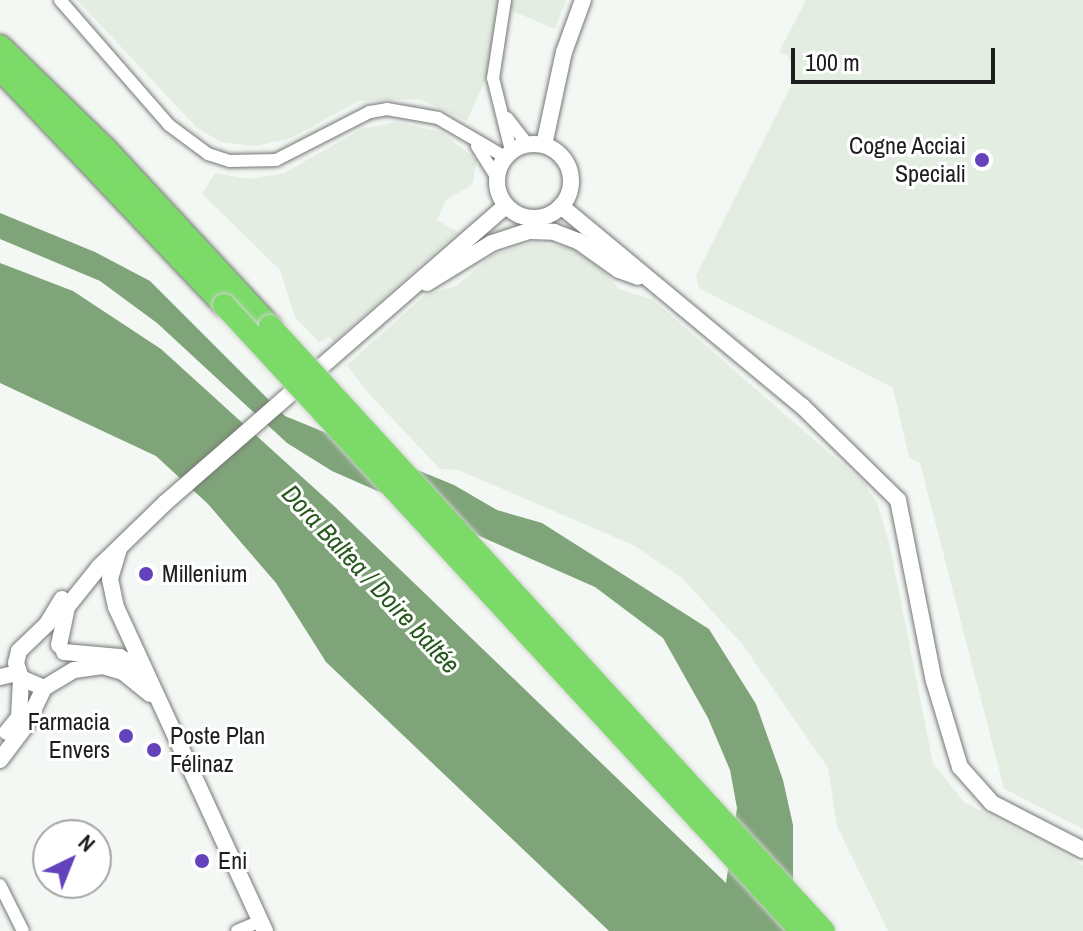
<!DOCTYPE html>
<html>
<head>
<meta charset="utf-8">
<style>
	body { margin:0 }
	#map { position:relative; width:1083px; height:931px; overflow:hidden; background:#f4f8f4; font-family:"Archivo Narrow",sans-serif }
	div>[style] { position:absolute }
	.built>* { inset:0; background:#e4ede2 }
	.water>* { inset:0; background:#80a479 }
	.roads { filter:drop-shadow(0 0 2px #757975) drop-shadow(0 0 2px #757975) }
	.street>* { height:12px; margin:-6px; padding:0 6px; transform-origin:6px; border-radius:6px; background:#fff }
	.secondary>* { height:16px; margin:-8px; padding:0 8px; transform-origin:8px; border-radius:8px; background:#fff }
	.secondary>.ring { margin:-8px; padding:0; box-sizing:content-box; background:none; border:16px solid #fff; border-radius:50% }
	.highway>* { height:22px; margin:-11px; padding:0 11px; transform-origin:11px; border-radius:11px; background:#7bda68 }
	.bridges { filter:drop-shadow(0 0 2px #d2d2d2) drop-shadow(0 0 2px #d2d2d2) }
	.highway-bridge>* { height:22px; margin:-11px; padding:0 11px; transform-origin:11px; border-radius:11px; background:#7bda68 }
	.dots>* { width:22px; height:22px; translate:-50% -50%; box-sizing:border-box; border:4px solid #fff; border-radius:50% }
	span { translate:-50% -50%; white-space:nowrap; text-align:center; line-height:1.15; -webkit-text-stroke:6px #fff; paint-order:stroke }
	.poi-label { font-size:24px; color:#1c1d1c }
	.right { translate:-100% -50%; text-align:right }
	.left { translate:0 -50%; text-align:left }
	.water-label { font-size:26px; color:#27581d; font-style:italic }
	.north { position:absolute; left:32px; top:819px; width:80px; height:80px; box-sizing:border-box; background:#fff; border:2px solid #a4a5a4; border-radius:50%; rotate:43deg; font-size:22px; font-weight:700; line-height:32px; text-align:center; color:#1c1d1c }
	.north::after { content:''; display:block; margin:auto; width:28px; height:36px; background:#6342bb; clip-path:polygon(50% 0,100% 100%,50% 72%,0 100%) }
	.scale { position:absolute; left:791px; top:48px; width:204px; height:36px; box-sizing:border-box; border:4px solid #1c1d1c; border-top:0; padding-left:10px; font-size:24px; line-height:28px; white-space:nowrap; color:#1c1d1c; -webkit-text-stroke:6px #fff; paint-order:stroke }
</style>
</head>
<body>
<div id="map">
	<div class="built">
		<div style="clip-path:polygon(77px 0,566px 0,555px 29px,498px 5px,487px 76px,467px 121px,419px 99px,359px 101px,289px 139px,255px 146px,221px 142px,197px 128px)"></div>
		<div style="clip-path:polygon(806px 0,1083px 0,1083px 829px,1004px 789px,920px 463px,909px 457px,893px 388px,699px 288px,696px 276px,795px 78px,788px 56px,779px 52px)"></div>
		<div style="clip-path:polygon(396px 122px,441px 132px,477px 160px,472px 185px,446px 200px,437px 220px,458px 232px,334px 342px,330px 337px,319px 342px,295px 317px,280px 270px,202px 194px,215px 173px,250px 179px,284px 173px,362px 129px)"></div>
		<div style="clip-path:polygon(531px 243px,569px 247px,599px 266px,619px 289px,653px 300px,864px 483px,878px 505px,890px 547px,933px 763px,964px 802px,1083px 865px,1083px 931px,888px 931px,837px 826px,828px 768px,742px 644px,682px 578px,633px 545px,458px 470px,440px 469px,368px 393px,347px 365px,424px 296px,458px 285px,492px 255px)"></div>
	</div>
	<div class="water">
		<div style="clip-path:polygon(0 213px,95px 252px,150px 281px,285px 416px,454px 485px,497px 510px,542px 523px,709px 629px,756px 704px,783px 780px,793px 825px,793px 931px,609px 931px,326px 662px,276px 583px,208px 504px,156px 456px,0 383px,0 263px,73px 291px,161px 349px,334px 506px,726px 883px,737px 808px,730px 770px,708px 718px,663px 638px,595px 587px,332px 471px,287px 443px,157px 323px,100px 281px,0 239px)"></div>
	</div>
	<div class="roads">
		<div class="street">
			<div style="left:60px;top:0;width:166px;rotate:48.9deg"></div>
			<div style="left:169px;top:125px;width:49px;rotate:36.6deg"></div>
			<div style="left:208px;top:154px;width:23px;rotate:18deg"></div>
			<div style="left:230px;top:161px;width:46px;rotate:-1.2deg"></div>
			<div style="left:276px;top:160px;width:106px;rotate:-27.1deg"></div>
			<div style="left:370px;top:112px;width:17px;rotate:-10deg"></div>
			<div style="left:387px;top:109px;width:52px;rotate:10deg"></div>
			<div style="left:438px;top:118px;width:78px;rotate:30.2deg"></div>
			<div style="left:505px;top:0;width:79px;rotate:98.7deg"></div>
			<div style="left:493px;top:78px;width:75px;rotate:76.1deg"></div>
			<div style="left:507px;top:118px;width:33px;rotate:52deg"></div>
			<div style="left:477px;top:146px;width:36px;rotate:58deg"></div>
			<div style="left:0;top:885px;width:51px;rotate:63.4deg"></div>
			<div style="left:237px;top:931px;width:26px;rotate:-23deg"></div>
		</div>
		<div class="secondary">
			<div class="ring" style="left:497px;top:144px;width:58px;height:58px"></div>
			<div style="left:544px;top:145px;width:95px;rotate:-77.9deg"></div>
			<div style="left:564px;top:52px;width:55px;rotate:-69.9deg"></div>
			<div style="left:561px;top:206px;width:313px;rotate:39.7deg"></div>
			<div style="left:802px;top:406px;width:134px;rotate:44.4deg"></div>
			<div style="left:898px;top:500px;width:185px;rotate:78.8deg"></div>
			<div style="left:934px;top:681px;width:90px;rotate:73.2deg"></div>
			<div style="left:960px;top:767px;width:48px;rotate:48.4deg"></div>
			<div style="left:992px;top:803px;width:102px;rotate:27.3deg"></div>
			<div style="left:427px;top:283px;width:76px;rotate:-31.6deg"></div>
			<div style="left:492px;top:243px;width:40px;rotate:-18deg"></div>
			<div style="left:530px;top:231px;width:24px;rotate:2deg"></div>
			<div style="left:554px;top:232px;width:26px;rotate:21deg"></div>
			<div style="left:578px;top:241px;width:50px;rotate:35.3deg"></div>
			<div style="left:619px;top:270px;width:20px;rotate:20deg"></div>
			<div style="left:119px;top:549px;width:31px;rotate:107deg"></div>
			<div style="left:110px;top:579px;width:29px;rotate:78deg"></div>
			<div style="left:116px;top:607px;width:357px;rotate:65.3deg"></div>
			<div style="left:62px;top:599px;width:29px;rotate:121deg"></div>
			<div style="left:47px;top:624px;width:39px;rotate:136deg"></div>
			<div style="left:19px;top:651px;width:12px;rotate:104deg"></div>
			<div style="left:16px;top:663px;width:16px;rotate:72deg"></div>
			<div style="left:21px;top:678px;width:25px;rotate:23deg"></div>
			<div style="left:44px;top:688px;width:35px;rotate:-31deg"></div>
			<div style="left:74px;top:670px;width:29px;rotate:-8deg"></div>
			<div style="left:103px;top:666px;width:21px;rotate:17deg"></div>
			<div style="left:123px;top:672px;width:35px;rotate:39deg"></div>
			<div style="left:59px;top:645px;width:39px;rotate:-78deg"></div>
			<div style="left:67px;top:607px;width:51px;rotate:-51.3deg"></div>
			<div style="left:99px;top:567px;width:92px;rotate:-44.1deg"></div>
			<div style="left:165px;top:503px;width:452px;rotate:-41.1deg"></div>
			<div style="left:64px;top:652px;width:56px;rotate:5.1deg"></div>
			<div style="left:120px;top:657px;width:27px;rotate:31deg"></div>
			<div style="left:0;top:677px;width:18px;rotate:-13deg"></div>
			<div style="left:7px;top:732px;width:19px;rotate:-51deg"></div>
			<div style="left:19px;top:717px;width:39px;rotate:-87deg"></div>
			<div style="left:0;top:760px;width:41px;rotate:-52.9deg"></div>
			<div style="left:25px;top:727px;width:43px;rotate:-64deg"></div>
		</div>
		<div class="highway">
			<div style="left:0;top:46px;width:148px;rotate:44.2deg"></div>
			<div style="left:106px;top:149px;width:241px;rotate:47.2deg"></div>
			<div style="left:0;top:69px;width:325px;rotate:46.5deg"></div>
		</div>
	</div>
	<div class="bridges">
		<div class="highway-bridge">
			<div style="left:224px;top:305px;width:851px;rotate:47.33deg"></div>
			<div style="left:270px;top:326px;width:820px;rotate:47.52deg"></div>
		</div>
	</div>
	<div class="dots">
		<div style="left:982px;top:160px;background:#6342bb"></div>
		<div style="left:146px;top:574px;background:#6342bb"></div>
		<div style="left:126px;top:736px;background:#6342bb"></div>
		<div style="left:154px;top:750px;background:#6342bb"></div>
		<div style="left:202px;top:861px;background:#6342bb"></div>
	</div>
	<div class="poi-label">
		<span class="right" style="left:966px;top:160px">Cogne Acciai<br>Speciali</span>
		<span class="left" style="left:162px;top:574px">Millenium</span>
		<span class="right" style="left:110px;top:736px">Farmacia<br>Envers</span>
		<span class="left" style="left:170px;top:750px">Poste Plan<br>Félinaz</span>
		<span class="left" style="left:218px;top:861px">Eni</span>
	</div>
	<div class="water-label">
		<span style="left:371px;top:579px;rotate:47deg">Dora Baltea / Doire baltée</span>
	</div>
	<div class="north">N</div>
	<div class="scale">100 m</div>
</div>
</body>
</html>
